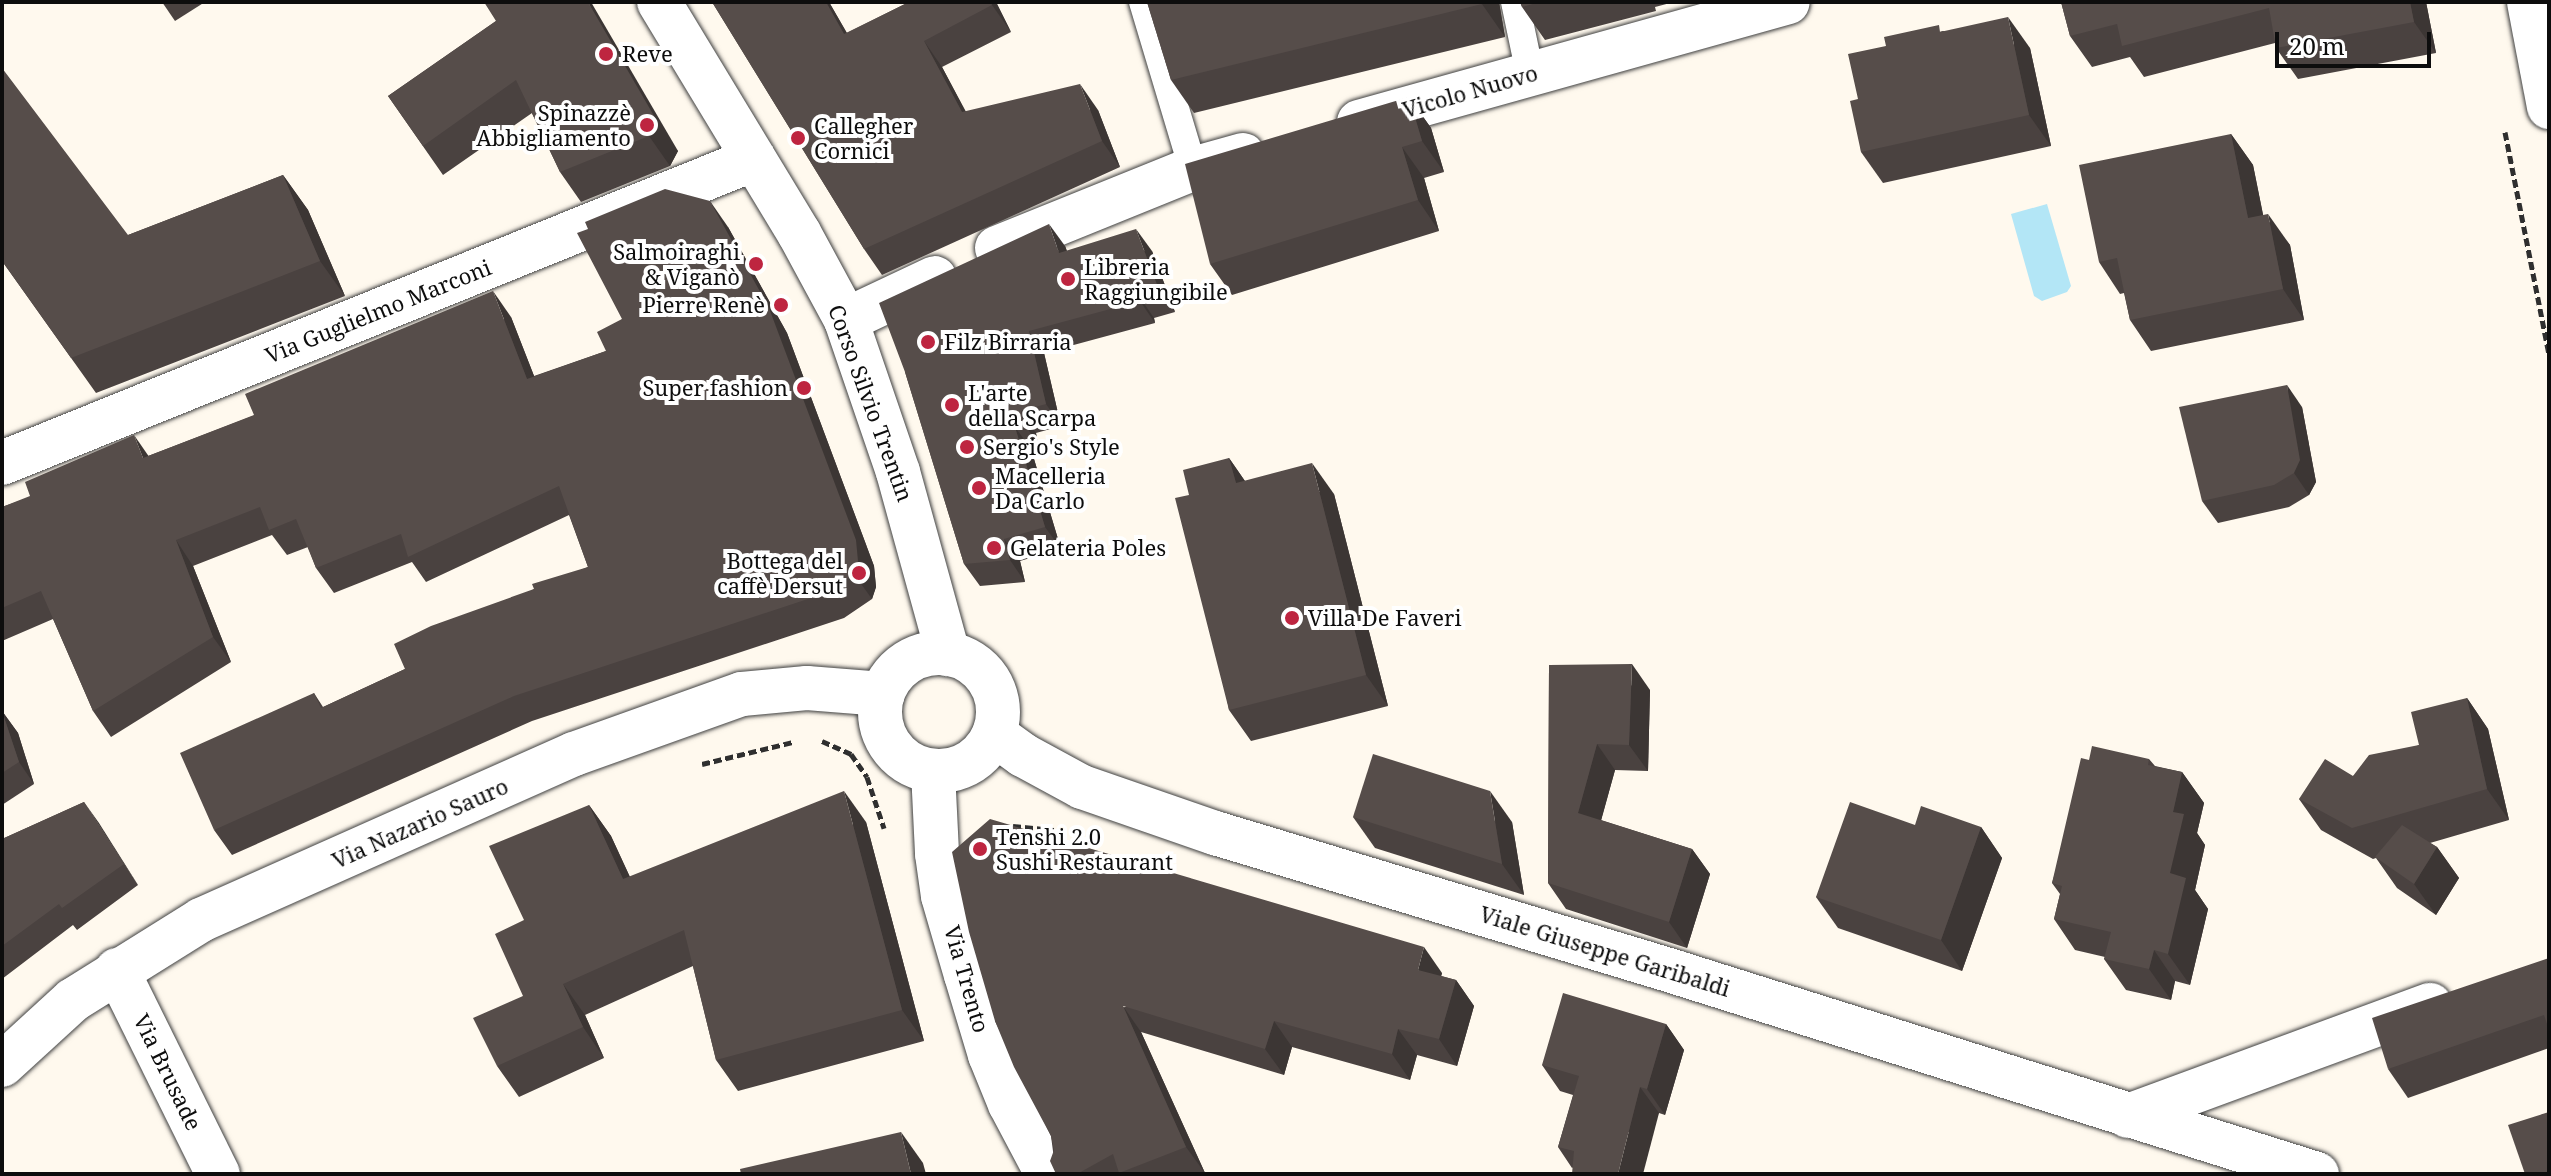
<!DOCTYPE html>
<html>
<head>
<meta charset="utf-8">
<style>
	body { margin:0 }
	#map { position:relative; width:2551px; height:1176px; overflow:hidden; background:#fff9ee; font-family:"Noto Serif",serif }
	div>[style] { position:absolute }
	.water>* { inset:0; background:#b3e6f6 }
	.path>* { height:5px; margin-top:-2.5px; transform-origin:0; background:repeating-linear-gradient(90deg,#2f2f2f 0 8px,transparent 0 12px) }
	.roads { filter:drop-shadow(0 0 2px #404040) drop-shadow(0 0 2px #404040) }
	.service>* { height:28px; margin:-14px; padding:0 14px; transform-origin:14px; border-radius:14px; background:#fff }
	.pedestrian>* { height:44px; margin:-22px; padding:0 22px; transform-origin:22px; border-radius:22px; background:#fff }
	.minor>* { height:44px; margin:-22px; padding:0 22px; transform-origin:22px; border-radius:22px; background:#fff }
	.tertiary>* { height:44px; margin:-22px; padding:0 22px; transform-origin:22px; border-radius:22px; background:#fff }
	.tertiary>.ring { margin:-22px; padding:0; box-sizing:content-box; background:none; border:44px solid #fff; border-radius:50% }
	.wall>* { inset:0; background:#4a4240 }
	.shaded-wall>* { inset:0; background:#3c3634 }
	.building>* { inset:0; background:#564d4a }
	.dots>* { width:22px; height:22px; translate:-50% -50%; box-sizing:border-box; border:4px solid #fff; border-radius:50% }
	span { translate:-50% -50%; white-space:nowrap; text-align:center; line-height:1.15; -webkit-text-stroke:8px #fff; paint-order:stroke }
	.poi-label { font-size:22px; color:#0d0d0d }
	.left { translate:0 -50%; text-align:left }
	.right { translate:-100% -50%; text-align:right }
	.street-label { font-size:22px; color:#0d0d0d }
	.frame { position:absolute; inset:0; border:4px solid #0d0d0d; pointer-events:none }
	.scale { position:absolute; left:2275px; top:32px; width:156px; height:36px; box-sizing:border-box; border:4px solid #0d0d0d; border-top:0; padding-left:10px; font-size:24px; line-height:28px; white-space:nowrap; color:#0d0d0d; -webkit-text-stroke:6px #fff; paint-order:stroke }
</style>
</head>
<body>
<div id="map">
	<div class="water">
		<div style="clip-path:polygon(2047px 204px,2071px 286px,2067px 292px,2042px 301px,2034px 296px,2011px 214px)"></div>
	</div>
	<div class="path">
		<div style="left:2505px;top:132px;width:227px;rotate:78.8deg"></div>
		<div style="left:822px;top:741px;width:32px;rotate:24deg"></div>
		<div style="left:851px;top:754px;width:28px;rotate:55deg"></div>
		<div style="left:867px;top:777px;width:54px;rotate:71.6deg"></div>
		<div style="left:702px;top:764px;width:94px;rotate:-13.6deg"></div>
		<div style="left:1013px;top:826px;width:41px;rotate:5.6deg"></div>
	</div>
	<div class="roads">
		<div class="service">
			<div style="left:1143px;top:2px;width:174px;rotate:73.3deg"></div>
			<div style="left:1515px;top:2px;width:74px;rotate:78.2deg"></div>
		</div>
		<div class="pedestrian">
			<div style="left:659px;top:2px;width:270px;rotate:58.8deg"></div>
			<div style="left:799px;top:233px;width:99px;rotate:61.6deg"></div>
			<div style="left:846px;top:320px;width:161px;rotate:71.1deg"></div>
			<div style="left:898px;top:472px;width:189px;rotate:74.6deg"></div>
		</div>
		<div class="minor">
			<div style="left:2529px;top:2px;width:107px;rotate:79.2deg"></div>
			<div style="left:1359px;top:122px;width:445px;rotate:-15.6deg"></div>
			<div style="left:997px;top:248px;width:211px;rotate:-22deg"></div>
			<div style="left:1193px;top:169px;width:52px;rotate:-15.6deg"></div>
			<div style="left:846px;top:320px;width:98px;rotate:-25.3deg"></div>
			<div style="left:2px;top:463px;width:811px;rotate:-22.01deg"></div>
			<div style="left:933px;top:771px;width:83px;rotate:87.2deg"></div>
			<div style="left:937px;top:854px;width:42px;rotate:81.9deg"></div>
			<div style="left:943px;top:896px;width:82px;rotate:73.8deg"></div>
			<div style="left:966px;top:975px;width:84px;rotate:73.3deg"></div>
			<div style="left:990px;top:1055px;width:53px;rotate:67.8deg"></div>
			<div style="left:1010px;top:1104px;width:79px;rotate:62.1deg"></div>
			<div style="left:117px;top:970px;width:228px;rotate:63.7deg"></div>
			<div style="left:2128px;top:1116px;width:322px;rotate:-20.2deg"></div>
		</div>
		<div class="tertiary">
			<div class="ring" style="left:880px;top:653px;width:74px;height:74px"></div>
			<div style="left:994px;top:734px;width:36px;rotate:36deg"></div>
			<div style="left:1023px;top:755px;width:67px;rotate:28.5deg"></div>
			<div style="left:1082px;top:787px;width:141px;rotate:19.1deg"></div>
			<div style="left:1215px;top:833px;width:481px;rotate:16.8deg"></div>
			<div style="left:1675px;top:972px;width:673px;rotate:17.47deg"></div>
			<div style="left:2px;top:1065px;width:96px;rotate:-42.5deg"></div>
			<div style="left:73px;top:1000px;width:151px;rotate:-32deg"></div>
			<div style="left:201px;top:920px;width:408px;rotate:-24deg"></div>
			<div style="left:574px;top:754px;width:178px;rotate:-19.7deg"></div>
			<div style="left:742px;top:694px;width:65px;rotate:-5.3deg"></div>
			<div style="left:807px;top:688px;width:76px;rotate:4.5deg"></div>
		</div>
	</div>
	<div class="wall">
		<div style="clip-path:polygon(162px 2px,205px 2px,175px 21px)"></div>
		<div style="clip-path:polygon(712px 2px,829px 2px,847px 33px,909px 2px,996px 2px,1011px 32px,942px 67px,965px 111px,1098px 110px,1120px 167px,882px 275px,864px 249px)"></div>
		<div style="clip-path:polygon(1147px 2px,1499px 2px,1505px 37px,1194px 113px,1171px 80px)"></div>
		<div style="clip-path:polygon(1520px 2px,1674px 2px,1655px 7px,1656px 11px,1545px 40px,1522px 7px)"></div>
		<div style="clip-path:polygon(2061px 2px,2426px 2px,2436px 53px,2298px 79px,2276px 48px,2275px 43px,2144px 77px,2130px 57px,2092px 67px,2070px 36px)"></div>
		<div style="clip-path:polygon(496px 21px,678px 151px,670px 166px,581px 202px,560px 172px,532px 113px,443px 175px,388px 96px)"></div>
		<div style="clip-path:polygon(1943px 31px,2030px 48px,2051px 146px,1883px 183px,1861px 152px,1858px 99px,1886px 46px)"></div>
		<div style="clip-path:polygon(1409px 97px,1431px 128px,1444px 172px,1424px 178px,1439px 231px,1232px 295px,1210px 264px)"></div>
		<div style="clip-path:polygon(2231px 134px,2253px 165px,2263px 215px,2290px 245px,2304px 320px,2151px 351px,2130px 320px,2124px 293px,2120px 294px,2099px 262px)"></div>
		<div style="clip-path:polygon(283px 175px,308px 210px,345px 296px,96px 393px,2px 261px,128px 235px)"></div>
		<div style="clip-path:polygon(728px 227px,787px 333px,874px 566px,876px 587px,872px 599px,844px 618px,532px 721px,232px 855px,214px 830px,314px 693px,323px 707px,405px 669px,534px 589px,588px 567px,569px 515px,426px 582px,412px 562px,334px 593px,316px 568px,308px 547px,287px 555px,272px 535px,193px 566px,231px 662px,111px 737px,93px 711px,53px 619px,2px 641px,2px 507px,148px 456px,511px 317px,534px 376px,606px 351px,622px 319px)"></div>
		<div style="clip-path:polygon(1065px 246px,1067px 251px,1152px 251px,1175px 312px,1154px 318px,1155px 323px,1044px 353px,1061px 426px,1036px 433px,1038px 444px,1031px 449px,1061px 549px,1020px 561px,1025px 582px,980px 586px,964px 564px,905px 372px)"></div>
		<div style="clip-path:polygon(2302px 407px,2316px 482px,2309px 495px,2289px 507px,2218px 523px,2202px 501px)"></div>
		<div style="clip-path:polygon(1229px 458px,1245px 481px,1334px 494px,1388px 706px,1251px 741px,1229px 710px,1189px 495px)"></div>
		<div style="clip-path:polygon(1549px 665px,1650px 690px,1648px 771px,1615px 770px,1601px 820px,1692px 849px,1710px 874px,1687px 948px,1566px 909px,1548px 883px)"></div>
		<div style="clip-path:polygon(2467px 698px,2488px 729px,2509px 820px,2430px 843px,2437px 847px,2459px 878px,2436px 915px,2397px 888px,2376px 858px,2373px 859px,2321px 830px,2299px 799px,2353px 776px,2419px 745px)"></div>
		<div style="clip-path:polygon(2px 711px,18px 733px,34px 784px,2px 805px)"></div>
		<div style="clip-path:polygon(2149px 759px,2155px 766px,2182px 772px,2204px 803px,2197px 833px,2205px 845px,2195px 890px,2208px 909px,2190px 985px,2175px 981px,2171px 1000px,2126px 990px,2104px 959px,2105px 957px,2075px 950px,2054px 919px,2060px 894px,2052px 883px,2089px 760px)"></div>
		<div style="clip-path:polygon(84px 802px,138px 885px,77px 930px,73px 925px,2px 979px,2px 839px)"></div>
		<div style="clip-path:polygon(589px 805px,611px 836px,630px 877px,866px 822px,924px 1041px,738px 1091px,716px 1060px,693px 966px,585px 1015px,604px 1058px,519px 1097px,497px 1066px,523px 996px,524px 920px)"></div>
		<div style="clip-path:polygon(1353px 817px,1512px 822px,1524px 895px,1375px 848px)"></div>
		<div style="clip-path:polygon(1915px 825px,1981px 827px,2002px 858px,1962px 971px,1838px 928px,1816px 897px)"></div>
		<div style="clip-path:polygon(2549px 958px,2549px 1048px,2408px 1098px,2388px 1069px)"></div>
		<div style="clip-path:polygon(1442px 973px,1441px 976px,1456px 980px,1474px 1006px,1457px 1066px,1417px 1055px,1410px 1080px,1292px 1047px,1284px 1075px,1141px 1032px,1205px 1173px,1202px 1174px,1056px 1174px,1051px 1136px,995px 1021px)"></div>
		<div style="clip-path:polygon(1666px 1024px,1684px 1050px,1665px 1115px,1659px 1113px,1572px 1168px,1558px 1147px,1573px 1095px,1560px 1091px,1542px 1065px)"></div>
	</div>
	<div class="shaded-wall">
		<div style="clip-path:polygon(588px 2px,591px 2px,678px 151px,670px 166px,649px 136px)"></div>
		<div style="clip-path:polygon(826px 2px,829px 2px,862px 60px,844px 34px)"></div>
		<div style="clip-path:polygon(990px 2px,996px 2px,1011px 32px,992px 5px)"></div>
		<div style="clip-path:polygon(1482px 2px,1499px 2px,1505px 37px,1482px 4px)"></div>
		<div style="clip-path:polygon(2410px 2px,2426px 2px,2436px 53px,2414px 22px)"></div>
		<div style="clip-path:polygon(2008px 17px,2030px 48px,2051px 146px,2029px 115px)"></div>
		<div style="clip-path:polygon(924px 41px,942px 67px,980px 138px,962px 112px)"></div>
		<div style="clip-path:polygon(1080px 84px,1098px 110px,1120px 167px,1102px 141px)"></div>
		<div style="clip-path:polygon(1409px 97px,1431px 128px,1444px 172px,1422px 141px)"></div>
		<div style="clip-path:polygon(2231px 134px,2253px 165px,2270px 249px,2248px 218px)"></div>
		<div style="clip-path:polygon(1402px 147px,1424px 178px,1439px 231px,1418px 200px)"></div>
		<div style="clip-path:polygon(283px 175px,308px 210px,345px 296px,320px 261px)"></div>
		<div style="clip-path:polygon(710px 201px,728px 227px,787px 333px,874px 566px,876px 587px,872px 599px,854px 574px)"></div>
		<div style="clip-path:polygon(2268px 214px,2290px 245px,2304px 320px,2283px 289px)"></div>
		<div style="clip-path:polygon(1049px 224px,1065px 246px,1075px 275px,1059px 253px)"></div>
		<div style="clip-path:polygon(1136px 229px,1152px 251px,1175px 312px,1159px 290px)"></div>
		<div style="clip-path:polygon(493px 291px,511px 317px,545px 404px,527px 379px)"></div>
		<div style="clip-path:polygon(1139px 296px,1154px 318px,1155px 323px,1140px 301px)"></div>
		<div style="clip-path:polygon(1029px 331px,1044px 353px,1061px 426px,1046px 404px)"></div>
		<div style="clip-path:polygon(2287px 385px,2302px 407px,2316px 482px,2309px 495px,2294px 473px)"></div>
		<div style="clip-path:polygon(1021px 411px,1036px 433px,1038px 444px,1023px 422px)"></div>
		<div style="clip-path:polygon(1015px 427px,1031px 449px,1061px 549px,1045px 527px)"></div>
		<div style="clip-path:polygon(134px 435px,152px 461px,143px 458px)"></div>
		<div style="clip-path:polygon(1229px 458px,1251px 490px,1236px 483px)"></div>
		<div style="clip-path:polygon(1312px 463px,1334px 494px,1388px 706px,1366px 675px)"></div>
		<div style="clip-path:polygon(1004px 539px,1020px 561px,1025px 582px,1010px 560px)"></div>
		<div style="clip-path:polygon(176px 540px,193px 566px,231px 662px,213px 637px)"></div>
		<div style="clip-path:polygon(1632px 664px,1650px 690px,1648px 771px,1629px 745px)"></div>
		<div style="clip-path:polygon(2467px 698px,2488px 729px,2509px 820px,2487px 789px)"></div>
		<div style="clip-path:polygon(2px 711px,18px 733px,34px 784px,19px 762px)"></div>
		<div style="clip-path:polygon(1597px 744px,1615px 770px,1596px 839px,1578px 813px)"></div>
		<div style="clip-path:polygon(2182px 772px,2204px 803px,2197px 833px,2205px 845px,2195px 890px,2208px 909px,2190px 985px,2168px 954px,2170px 873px,2173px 812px)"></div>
		<div style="clip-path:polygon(844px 791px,866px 822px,924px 1041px,902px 1010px)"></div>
		<div style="clip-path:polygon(1490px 791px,1512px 822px,1524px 895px,1502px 864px)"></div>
		<div style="clip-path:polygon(84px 802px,99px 823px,138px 885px,124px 864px)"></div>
		<div style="clip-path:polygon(589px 805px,611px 836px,645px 910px,623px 879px)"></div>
		<div style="clip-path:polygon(1981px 827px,2002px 858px,1962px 971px,1941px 940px)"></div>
		<div style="clip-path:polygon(2437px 847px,2459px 878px,2436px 915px,2414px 884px)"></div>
		<div style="clip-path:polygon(1692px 849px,1710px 874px,1687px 948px,1669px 922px)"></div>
		<div style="clip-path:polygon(1424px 947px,1442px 973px,1436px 996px,1418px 970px)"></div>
		<div style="clip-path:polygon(2154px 950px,2175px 981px,2171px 1000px,2149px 969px)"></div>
		<div style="clip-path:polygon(1456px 980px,1474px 1006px,1457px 1066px,1439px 1039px)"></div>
		<div style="clip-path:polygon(563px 984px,585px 1015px,604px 1058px,583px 1027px)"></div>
		<div style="clip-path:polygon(1123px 1006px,1141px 1032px,1205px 1173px,1186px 1147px)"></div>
		<div style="clip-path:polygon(1274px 1021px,1292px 1047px,1284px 1075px,1265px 1049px)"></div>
		<div style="clip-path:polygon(1666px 1024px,1684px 1050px,1665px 1115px,1647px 1089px)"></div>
		<div style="clip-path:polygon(1398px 1029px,1417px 1055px,1410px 1080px,1392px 1054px)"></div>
		<div style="clip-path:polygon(1640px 1087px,1659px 1113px,1643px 1174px,1618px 1174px)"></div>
		<div style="clip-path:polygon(901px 1132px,923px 1163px,926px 1174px,911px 1174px)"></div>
	</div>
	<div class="building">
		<div style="clip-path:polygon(484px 2px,588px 2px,657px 121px,649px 136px,560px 172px,516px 80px,423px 146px,388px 96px,496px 21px)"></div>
		<div style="clip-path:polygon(712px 2px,826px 2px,844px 34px,909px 2px,990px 2px,992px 5px,924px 41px,962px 112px,1080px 84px,1102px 141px,864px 249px)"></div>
		<div style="clip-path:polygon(1147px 2px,1482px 2px,1482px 4px,1171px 80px)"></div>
		<div style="clip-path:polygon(1520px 2px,1540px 2px,1522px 7px)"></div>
		<div style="clip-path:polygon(2061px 2px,2410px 2px,2414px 22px,2276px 48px,2269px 8px,2122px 46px,2117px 24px,2070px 36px)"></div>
		<div style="clip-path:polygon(2008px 17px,2029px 115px,1861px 152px,1850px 101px,1858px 99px,1848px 54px,1886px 46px,1884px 37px,1939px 25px,1940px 32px)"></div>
		<div style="clip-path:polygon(2px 68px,128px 235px,283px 175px,320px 261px,71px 358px,2px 261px)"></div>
		<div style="clip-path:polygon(1409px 97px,1422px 141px,1402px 147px,1418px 200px,1210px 264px,1185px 164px)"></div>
		<div style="clip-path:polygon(2231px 134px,2248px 218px,2268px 214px,2283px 289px,2130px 320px,2117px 258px,2099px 262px,2079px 165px)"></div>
		<div style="clip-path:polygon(665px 189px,710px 201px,769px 308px,856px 540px,858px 561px,854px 574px,826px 593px,514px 696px,214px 830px,180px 753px,314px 693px,321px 708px,405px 669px,394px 644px,431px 626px,534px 589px,532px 584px,588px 567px,559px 486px,408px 557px,401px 534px,316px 568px,296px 519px,269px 530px,260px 507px,176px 540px,213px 637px,93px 711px,41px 591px,2px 608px,2px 507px,30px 496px,25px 482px,134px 435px,143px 458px,254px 415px,245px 394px,493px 291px,527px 379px,606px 351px,597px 332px,622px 319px,577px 233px,588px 229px,585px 222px)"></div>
		<div style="clip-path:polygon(1049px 224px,1059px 253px,1136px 229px,1159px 290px,1139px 296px,1140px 301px,1029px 331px,1046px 404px,1021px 411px,1023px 422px,1015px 427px,1045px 527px,1004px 539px,1010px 560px,964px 564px,905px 372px,879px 303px)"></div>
		<div style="clip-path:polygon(2287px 385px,2300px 460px,2294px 473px,2274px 485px,2202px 501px,2179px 407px)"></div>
		<div style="clip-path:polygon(1229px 458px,1236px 483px,1312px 463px,1366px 675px,1229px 710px,1175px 498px,1189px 495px,1183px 470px)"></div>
		<div style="clip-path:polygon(1632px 664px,1629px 745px,1597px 744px,1578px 813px,1692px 849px,1669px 922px,1548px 883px,1549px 665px)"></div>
		<div style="clip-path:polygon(2467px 698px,2487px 789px,2352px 828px,2299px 799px,2325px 759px,2353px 776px,2369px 755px,2419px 745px,2411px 712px)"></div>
		<div style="clip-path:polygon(2px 711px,19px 762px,2px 773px)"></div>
		<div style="clip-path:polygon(2092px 746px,2149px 759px,2148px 765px,2182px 772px,2173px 812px,2184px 814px,2170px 873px,2186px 878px,2168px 954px,2154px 950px,2149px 969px,2104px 959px,2111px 932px,2054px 919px,2062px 886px,2052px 883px,2081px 758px,2089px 760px)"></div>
		<div style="clip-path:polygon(1373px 754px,1490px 791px,1502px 864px,1353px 817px)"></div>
		<div style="clip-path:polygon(844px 791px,902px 1010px,716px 1060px,684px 930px,563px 984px,583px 1027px,497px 1066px,473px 1018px,523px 996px,495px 934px,524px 920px,489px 846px,589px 805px,623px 879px)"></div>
		<div style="clip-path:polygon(84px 802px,124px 864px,62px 908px,59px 904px,2px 946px,2px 839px)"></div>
		<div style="clip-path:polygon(1850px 802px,1915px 825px,1921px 806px,1981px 827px,1941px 940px,1816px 897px)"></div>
		<div style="clip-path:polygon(990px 819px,1424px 947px,1418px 970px,1456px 980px,1439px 1039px,1398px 1029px,1392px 1054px,1274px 1021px,1265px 1049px,1123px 1006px,1186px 1147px,1119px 1173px,1113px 1154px,1077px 1174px,1056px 1174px,1050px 1161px,1054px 1150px,1051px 1136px,1014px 1067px,995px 1021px,969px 932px,952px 852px)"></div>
		<div style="clip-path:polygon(2402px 825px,2437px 847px,2414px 884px,2375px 857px)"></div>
		<div style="clip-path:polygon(2549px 958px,2549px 1030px,2544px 1015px,2388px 1069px,2372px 1018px)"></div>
		<div style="clip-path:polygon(1563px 993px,1666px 1024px,1647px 1089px,1640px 1087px,1618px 1174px,1572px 1174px,1574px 1151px,1558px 1147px,1579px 1076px,1542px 1065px)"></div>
		<div style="clip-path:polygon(2549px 1112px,2549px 1174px,2525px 1174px,2508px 1125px)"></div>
		<div style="clip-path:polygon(901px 1132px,911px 1174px,741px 1174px,740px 1169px)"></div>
	</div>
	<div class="dots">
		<div style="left:606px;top:54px;background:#be2540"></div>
		<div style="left:647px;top:125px;background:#be2540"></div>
		<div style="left:798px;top:138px;background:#be2540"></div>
		<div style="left:756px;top:264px;background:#be2540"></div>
		<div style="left:1068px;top:279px;background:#be2540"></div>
		<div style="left:781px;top:305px;background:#be2540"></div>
		<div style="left:928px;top:342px;background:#be2540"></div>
		<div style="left:804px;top:388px;background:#be2540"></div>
		<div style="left:952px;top:405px;background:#be2540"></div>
		<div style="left:967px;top:447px;background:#be2540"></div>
		<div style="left:979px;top:488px;background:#be2540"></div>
		<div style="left:994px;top:548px;background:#be2540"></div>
		<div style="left:859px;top:573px;background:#be2540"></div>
		<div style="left:1292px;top:618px;background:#be2540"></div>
		<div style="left:980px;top:849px;background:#be2540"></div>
	</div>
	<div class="poi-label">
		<span class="left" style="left:622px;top:54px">Reve</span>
		<span class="right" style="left:631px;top:125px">Spinazzè<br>Abbigliamento</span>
		<span class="left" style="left:814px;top:138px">Callegher<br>Cornici</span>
		<span class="right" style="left:740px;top:264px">Salmoiraghi<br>&amp; Viganò</span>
		<span class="left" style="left:1084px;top:279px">Libreria<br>Raggiungibile</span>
		<span class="right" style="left:765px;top:305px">Pierre Renè</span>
		<span class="left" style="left:944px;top:342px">Filz Birraria</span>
		<span class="right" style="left:788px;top:388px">Super fashion</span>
		<span class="left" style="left:968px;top:405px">L'arte<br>della Scarpa</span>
		<span class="left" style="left:983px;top:447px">Sergio's Style</span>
		<span class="left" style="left:995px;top:488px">Macelleria<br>Da Carlo</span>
		<span class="left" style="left:1010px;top:548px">Gelateria Poles</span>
		<span class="right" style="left:843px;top:573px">Bottega del<br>caffè Dersut</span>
		<span class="left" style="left:1308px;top:618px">Villa De Faveri</span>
		<span class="left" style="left:996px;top:849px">Tenshi 2.0<br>Sushi Restaurant</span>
	</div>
	<div class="street-label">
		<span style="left:1470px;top:91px;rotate:-16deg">Vicolo Nuovo</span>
		<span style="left:378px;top:311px;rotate:-22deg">Via Guglielmo Marconi</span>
		<span style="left:871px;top:403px;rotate:70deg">Corso Silvio Trentin</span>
		<span style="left:420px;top:823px;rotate:-24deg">Via Nazario Sauro</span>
		<span style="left:1605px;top:951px;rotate:17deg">Viale Giuseppe Garibaldi</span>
		<span style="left:967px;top:979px;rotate:74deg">Via Trento</span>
		<span style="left:168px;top:1072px;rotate:64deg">Via Brusade</span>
	</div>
	<div class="frame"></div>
	<div class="scale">20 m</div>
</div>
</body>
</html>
